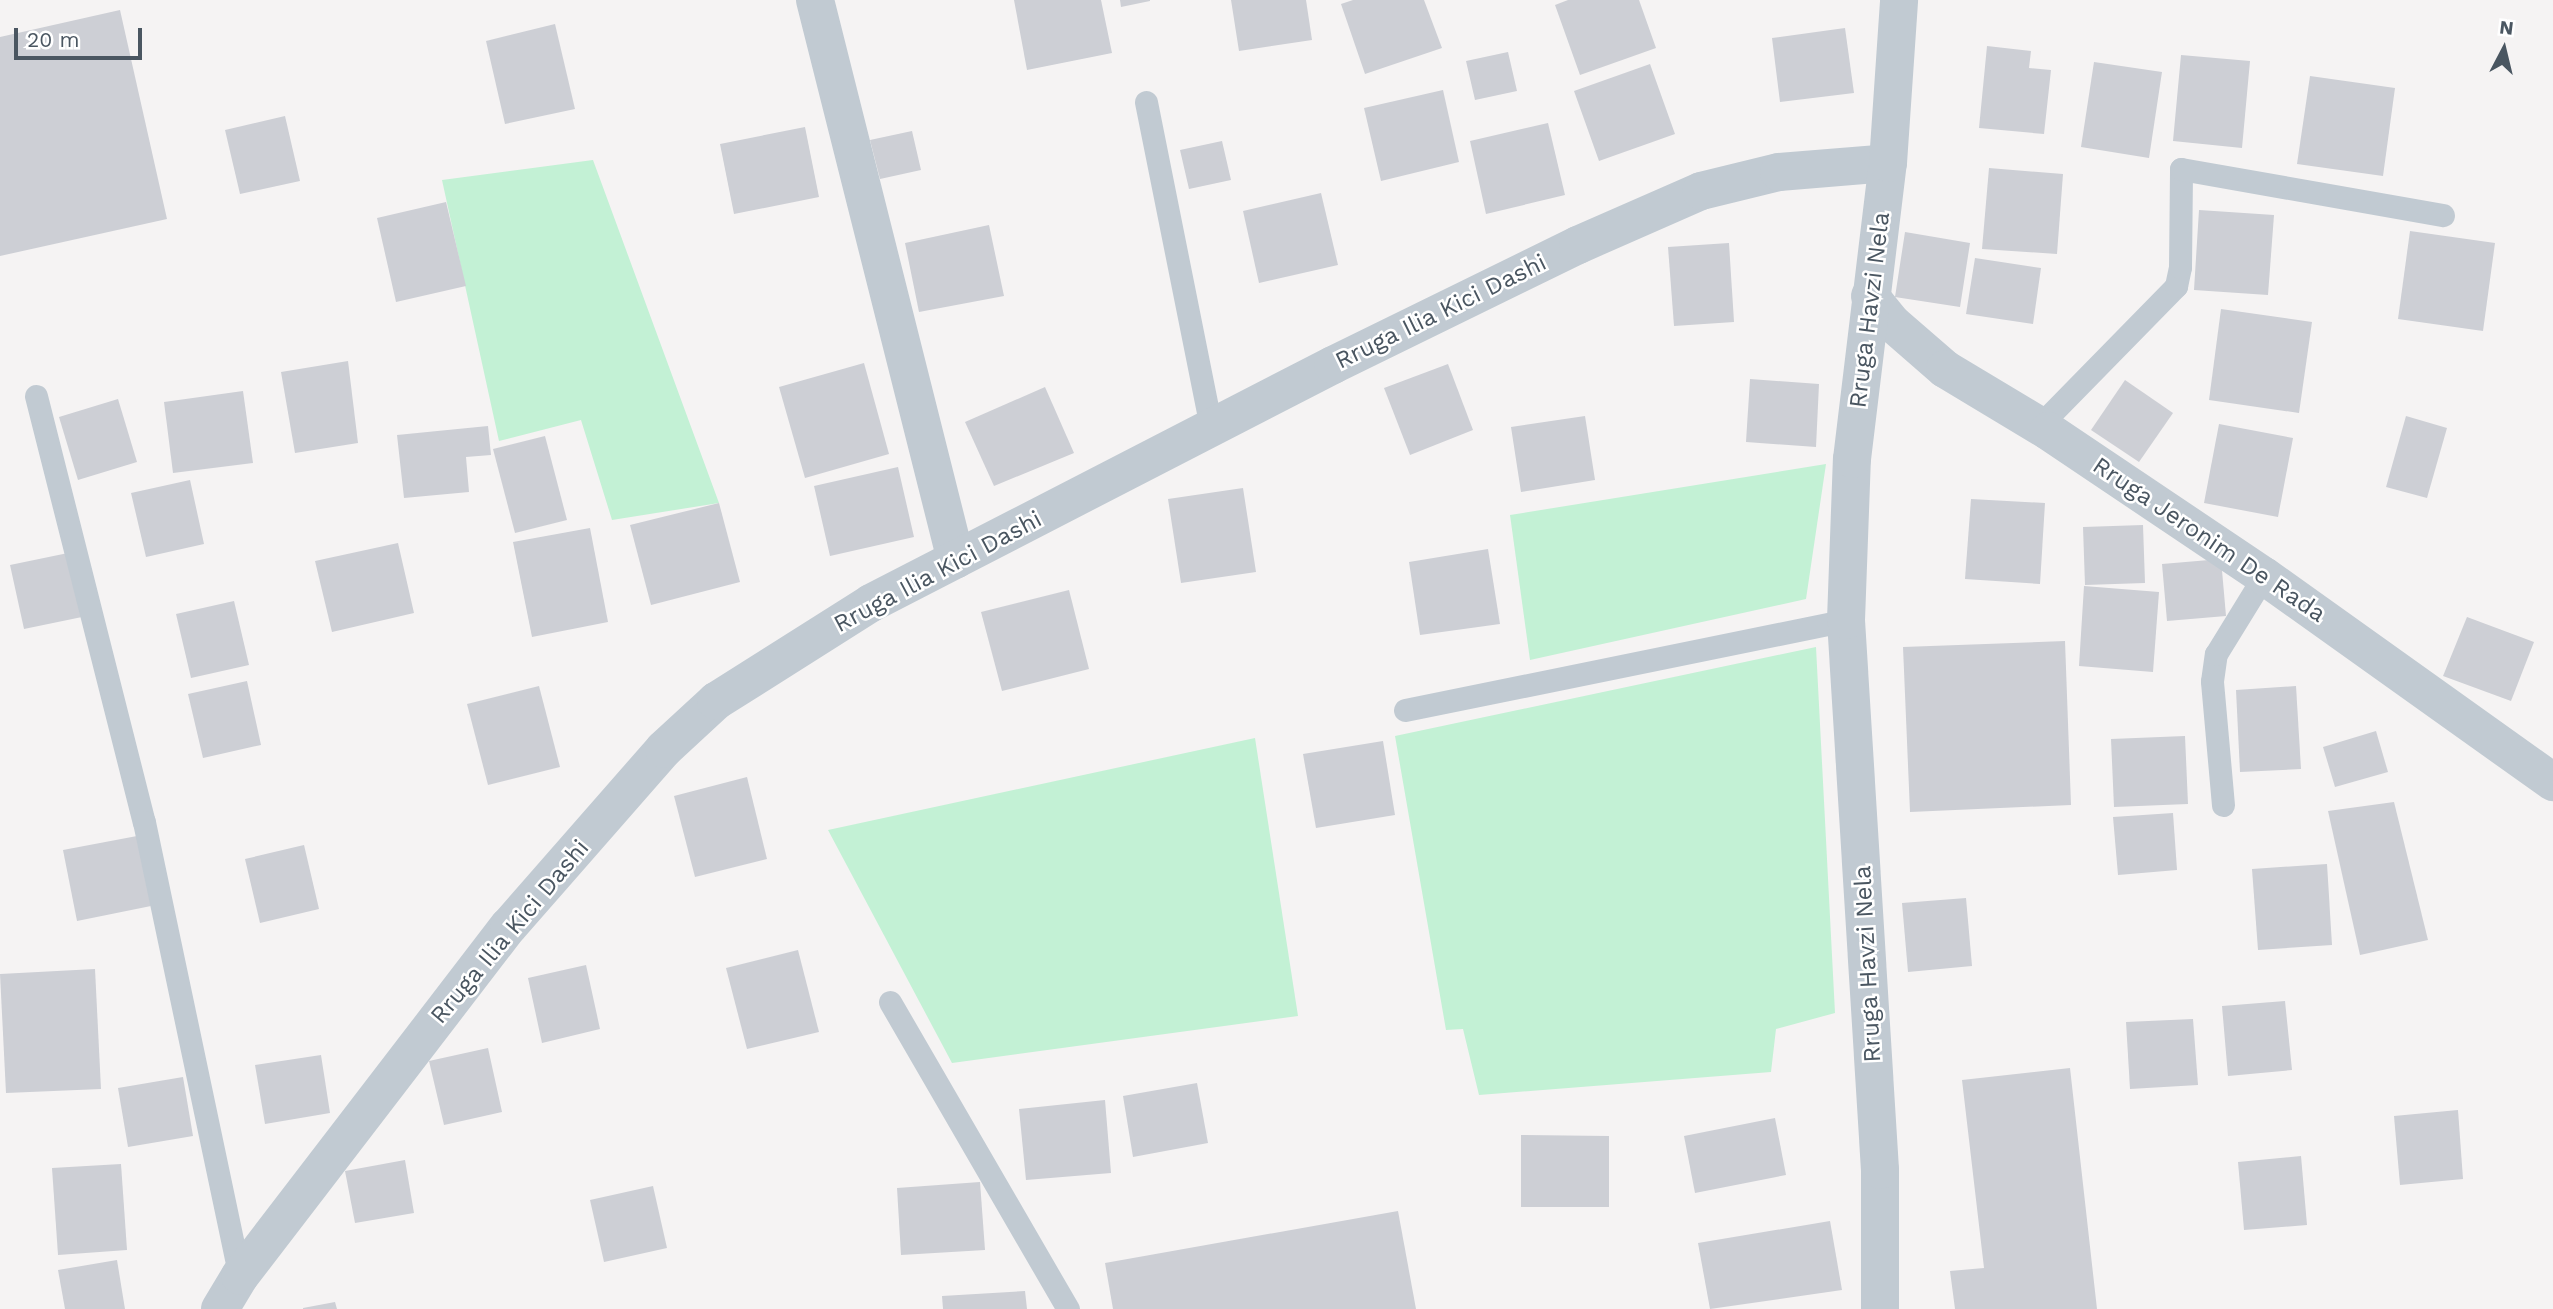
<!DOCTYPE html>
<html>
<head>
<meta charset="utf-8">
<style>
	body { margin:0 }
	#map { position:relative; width:2553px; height:1309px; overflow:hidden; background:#f5f3f3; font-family:"Work Sans",sans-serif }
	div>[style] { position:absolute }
	.green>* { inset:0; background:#c3f1d5 }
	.building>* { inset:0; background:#cdcfd5 }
	.lane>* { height:23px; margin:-11.5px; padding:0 11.5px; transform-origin:11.5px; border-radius:11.5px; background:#c1cad2 }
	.street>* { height:38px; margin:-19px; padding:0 19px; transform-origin:19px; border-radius:19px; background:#c1cad2 }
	span { translate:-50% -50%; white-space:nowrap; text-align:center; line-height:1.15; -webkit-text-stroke:5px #fff; paint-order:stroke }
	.street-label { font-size:24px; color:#4a5661 }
	.north { position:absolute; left:2469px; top:14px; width:70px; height:70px; -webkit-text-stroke:5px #fff; paint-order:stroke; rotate:7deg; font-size:19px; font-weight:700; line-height:28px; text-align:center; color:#4a5661 }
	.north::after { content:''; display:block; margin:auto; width:24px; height:32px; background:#4a5661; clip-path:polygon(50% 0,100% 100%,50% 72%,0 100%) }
	.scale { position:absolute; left:14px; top:28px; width:128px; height:32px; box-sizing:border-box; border:4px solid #4a5661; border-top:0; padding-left:9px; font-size:21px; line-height:24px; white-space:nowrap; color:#4a5661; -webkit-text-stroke:5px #fff; paint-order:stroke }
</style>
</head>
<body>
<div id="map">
	<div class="green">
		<div style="clip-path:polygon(593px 160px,719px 503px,612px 520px,581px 420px,499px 441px,442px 180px)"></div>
		<div style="clip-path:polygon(1826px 464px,1806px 599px,1530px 660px,1510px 515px)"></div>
		<div style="clip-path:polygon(1816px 647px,1835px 1013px,1776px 1029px,1771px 1072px,1479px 1095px,1463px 1029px,1446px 1030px,1395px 736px)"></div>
		<div style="clip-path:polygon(1255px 738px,1298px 1016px,952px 1063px,828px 830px)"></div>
	</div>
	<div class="building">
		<div style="clip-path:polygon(1014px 0,1101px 0,1112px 53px,1027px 70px)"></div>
		<div style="clip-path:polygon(1120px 0,1150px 0,1150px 1px,1121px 7px)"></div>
		<div style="clip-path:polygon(1231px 0,1306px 0,1312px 40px,1239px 51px)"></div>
		<div style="clip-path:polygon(1353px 0,1424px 0,1442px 48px,1365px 74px,1341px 4px)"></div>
		<div style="clip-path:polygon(1568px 0,1639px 0,1656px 48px,1580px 75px,1555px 5px)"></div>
		<div style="clip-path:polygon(120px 10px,167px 219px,0 256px,0 37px)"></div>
		<div style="clip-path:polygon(555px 24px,575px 109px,505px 124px,486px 41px)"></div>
		<div style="clip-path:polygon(1845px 28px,1854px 93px,1780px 102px,1772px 38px)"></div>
		<div style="clip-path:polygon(1987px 46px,2031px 51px,2029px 68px,2051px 70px,2044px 134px,1979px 128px)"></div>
		<div style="clip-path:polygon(1508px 52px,1517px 91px,1475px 100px,1466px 61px)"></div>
		<div style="clip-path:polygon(2181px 55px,2250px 61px,2242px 148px,2173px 141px)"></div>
		<div style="clip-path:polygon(2094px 62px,2162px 72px,2149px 158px,2081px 147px)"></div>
		<div style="clip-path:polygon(1650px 64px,1675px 134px,1599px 161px,1574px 91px)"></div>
		<div style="clip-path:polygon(2310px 76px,2395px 88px,2383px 176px,2297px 164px)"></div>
		<div style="clip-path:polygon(1443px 90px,1459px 162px,1381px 181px,1364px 108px)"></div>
		<div style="clip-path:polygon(285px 116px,300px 181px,240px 194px,225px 130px)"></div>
		<div style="clip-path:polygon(1548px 123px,1565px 195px,1486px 214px,1470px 141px)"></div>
		<div style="clip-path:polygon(805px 127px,819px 197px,734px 214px,720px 144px)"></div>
		<div style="clip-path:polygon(912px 131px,921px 170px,880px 179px,870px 140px)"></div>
		<div style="clip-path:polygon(1222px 141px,1231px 180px,1189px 189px,1180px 150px)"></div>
		<div style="clip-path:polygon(1989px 168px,2063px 174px,2057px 254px,1982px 249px)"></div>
		<div style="clip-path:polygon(1321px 193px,1338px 265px,1259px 283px,1243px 211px)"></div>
		<div style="clip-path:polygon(446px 202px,466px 286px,396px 302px,377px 218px)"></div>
		<div style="clip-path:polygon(2199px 210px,2274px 215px,2268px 295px,2194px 290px)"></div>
		<div style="clip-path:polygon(989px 225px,1004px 296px,919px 312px,905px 243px)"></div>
		<div style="clip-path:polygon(2410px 231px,2495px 243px,2483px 331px,2398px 319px)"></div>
		<div style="clip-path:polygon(1905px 232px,1970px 243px,1960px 307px,1895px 297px)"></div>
		<div style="clip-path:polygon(1729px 243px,1734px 322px,1674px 326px,1668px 247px)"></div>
		<div style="clip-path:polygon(1975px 258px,2041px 268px,2033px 324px,1966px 314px)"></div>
		<div style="clip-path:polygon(2221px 309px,2312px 322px,2299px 413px,2209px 400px)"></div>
		<div style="clip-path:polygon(348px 361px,358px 443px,295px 453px,281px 372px)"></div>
		<div style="clip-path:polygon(864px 363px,889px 454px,805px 478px,779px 387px)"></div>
		<div style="clip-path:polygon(1448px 364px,1473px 430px,1410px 455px,1384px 388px)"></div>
		<div style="clip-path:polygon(1750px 379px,1819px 384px,1816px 447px,1746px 442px)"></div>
		<div style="clip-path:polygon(2125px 380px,2173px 413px,2139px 462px,2091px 430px)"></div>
		<div style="clip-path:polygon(1045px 387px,1074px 453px,994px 486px,965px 422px)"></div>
		<div style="clip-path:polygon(243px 391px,253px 463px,173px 473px,164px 402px)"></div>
		<div style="clip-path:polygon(118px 399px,137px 462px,78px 480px,59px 417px)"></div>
		<div style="clip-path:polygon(1585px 416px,1595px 480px,1521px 492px,1511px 427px)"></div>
		<div style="clip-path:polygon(2406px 416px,2447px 428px,2427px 498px,2386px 487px)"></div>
		<div style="clip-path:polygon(2219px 424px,2293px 438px,2278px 517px,2204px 503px)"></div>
		<div style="clip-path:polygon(488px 426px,491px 455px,466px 457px,469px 492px,404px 498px,397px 435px)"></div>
		<div style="clip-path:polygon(545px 436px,567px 520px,515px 533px,493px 449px)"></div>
		<div style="clip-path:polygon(898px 467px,914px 537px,830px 556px,814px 486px)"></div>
		<div style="clip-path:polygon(190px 480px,204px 544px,146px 557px,131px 493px)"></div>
		<div style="clip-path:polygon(1243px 488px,1256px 572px,1181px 583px,1168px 499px)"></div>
		<div style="clip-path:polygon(1971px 499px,2045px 503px,2040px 584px,1965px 579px)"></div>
		<div style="clip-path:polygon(719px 503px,740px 582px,651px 605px,630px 525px)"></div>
		<div style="clip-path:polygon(2143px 525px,2145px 583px,2085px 585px,2083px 527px)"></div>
		<div style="clip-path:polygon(590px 528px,608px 622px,532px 637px,513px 542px)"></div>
		<div style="clip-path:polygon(398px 543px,414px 613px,332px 632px,315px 561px)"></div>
		<div style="clip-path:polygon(1488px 549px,1500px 624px,1420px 635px,1409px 562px)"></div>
		<div style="clip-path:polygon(68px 553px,82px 617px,24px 629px,10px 565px)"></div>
		<div style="clip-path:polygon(2221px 559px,2226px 616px,2167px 621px,2162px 564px)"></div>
		<div style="clip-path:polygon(2084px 586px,2159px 592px,2153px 672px,2079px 666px)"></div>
		<div style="clip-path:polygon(1069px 590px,1089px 669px,1002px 691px,981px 612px)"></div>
		<div style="clip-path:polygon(234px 601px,249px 665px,191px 678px,176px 614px)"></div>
		<div style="clip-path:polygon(2467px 617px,2534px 642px,2511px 701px,2443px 676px)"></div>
		<div style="clip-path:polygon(2065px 641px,2071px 805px,1910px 812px,1903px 647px)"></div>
		<div style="clip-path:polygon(247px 681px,261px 745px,203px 758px,188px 694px)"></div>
		<div style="clip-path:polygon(539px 686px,560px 767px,488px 785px,467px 704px)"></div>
		<div style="clip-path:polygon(2296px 686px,2301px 769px,2240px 772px,2236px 690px)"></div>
		<div style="clip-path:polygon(2376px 731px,2388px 772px,2335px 787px,2323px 747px)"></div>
		<div style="clip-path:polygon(2185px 736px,2188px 804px,2114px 807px,2111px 739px)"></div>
		<div style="clip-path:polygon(1383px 741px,1395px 815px,1316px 828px,1303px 754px)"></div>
		<div style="clip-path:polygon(747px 777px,767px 859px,695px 877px,674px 796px)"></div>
		<div style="clip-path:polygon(2394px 802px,2428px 940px,2360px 955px,2328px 811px)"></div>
		<div style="clip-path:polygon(2173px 813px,2177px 870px,2118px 875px,2113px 817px)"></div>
		<div style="clip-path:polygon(137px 836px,151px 906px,77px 921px,63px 850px)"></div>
		<div style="clip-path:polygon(304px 845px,319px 909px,260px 923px,245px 859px)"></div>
		<div style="clip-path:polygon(2327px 864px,2332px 945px,2258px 950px,2252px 869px)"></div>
		<div style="clip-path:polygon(1966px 898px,1972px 966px,1908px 972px,1902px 903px)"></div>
		<div style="clip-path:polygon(798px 950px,819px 1032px,747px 1049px,726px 968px)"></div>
		<div style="clip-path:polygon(586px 965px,600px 1029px,542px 1043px,528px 978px)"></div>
		<div style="clip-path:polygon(95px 969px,101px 1089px,6px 1093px,0 974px)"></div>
		<div style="clip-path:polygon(2285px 1001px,2292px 1070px,2228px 1076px,2222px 1006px)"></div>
		<div style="clip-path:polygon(2193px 1019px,2198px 1085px,2130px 1089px,2126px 1022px)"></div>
		<div style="clip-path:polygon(488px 1048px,502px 1112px,444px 1125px,429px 1061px)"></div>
		<div style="clip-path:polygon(321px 1055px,330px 1113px,265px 1124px,255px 1065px)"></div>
		<div style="clip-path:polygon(2070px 1068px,2097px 1309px,1955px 1309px,1950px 1271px,1984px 1268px,1962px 1080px)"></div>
		<div style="clip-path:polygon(183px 1077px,193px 1136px,128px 1147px,118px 1088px)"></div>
		<div style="clip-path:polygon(1197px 1083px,1208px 1143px,1133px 1157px,1123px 1096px)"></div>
		<div style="clip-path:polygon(1105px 1100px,1111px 1173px,1026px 1180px,1019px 1109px)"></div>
		<div style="clip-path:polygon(2458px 1110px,2463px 1179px,2400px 1185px,2394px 1116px)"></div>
		<div style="clip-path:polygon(1775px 1118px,1786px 1175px,1695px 1193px,1684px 1136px)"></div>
		<div style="clip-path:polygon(1521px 1135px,1609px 1136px,1609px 1207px,1521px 1207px)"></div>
		<div style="clip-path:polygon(2301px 1156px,2307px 1225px,2244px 1230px,2238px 1162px)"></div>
		<div style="clip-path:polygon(405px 1160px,414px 1213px,355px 1223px,345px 1171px)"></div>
		<div style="clip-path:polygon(121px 1164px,127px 1250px,58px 1255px,52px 1168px)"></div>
		<div style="clip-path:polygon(980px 1182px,985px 1250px,901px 1255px,897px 1188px)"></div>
		<div style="clip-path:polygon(653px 1186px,667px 1248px,604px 1262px,590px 1200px)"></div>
		<div style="clip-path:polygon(1398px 1211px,1416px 1309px,1113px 1309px,1105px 1263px)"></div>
		<div style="clip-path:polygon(1830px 1221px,1842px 1290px,1710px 1309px,1698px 1243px)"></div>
		<div style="clip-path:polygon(117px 1260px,125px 1309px,65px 1309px,58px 1270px)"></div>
		<div style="clip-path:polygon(1025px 1291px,1027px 1309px,943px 1309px,942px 1296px)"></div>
		<div style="clip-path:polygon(335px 1302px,337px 1309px,303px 1309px,303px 1308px)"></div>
	</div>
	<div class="lane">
		<div style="left:1146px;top:102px;width:332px;rotate:78.7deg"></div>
		<div style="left:36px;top:396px;width:439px;rotate:75.8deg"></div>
		<div style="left:144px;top:822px;width:464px;rotate:78.1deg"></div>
		<div style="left:2039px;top:426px;width:196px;rotate:-45.6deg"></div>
		<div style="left:2176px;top:286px;width:19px;rotate:-78deg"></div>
		<div style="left:2180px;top:267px;width:98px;rotate:-89.4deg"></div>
		<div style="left:2181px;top:169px;width:266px;rotate:10deg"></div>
		<div style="left:1405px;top:710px;width:450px;rotate:-11.5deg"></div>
		<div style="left:2223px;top:805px;width:124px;rotate:-95.1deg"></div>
		<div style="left:2212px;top:681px;width:27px;rotate:-82deg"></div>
		<div style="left:2216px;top:654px;width:92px;rotate:-58.4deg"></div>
		<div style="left:890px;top:1002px;width:355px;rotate:59.9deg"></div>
	</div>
	<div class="street">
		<div style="left:815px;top:0;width:577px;rotate:75.87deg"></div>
		<div style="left:1870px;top:296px;width:35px;rotate:51deg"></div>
		<div style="left:1892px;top:323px;width:70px;rotate:41deg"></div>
		<div style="left:1945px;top:369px;width:120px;rotate:31deg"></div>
		<div style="left:2048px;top:431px;width:260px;rotate:33.9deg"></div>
		<div style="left:2264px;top:576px;width:355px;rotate:35.5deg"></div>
		<div style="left:220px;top:1309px;width:39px;rotate:-59deg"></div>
		<div style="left:240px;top:1276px;width:441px;rotate:-52.5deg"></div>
		<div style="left:509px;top:926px;width:235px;rotate:-48.8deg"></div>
		<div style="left:664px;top:749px;width:71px;rotate:-42.7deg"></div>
		<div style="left:716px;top:701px;width:183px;rotate:-32.3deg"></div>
		<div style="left:871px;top:603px;width:520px;rotate:-27.26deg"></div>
		<div style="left:1333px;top:365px;width:273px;rotate:-26.1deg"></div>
		<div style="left:1578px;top:245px;width:134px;rotate:-23.7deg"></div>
		<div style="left:1701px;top:191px;width:80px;rotate:-13.7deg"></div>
		<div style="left:1779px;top:172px;width:109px;rotate:-4.7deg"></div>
		<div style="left:1880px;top:1309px;width:139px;rotate:-90deg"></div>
		<div style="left:1880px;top:1170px;width:551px;rotate:-93.54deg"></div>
		<div style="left:1846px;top:620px;width:161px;rotate:-87.9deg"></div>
		<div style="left:1852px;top:459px;width:298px;rotate:-83.1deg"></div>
		<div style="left:1888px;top:163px;width:163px;rotate:-86.1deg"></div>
	</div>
	<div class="street-label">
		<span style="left:1870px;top:310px;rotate:-83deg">Rruga Havzi Nela</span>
		<span style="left:1441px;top:312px;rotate:-26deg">Rruga Ilia Kici Dashi</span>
		<span style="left:2209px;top:540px;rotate:34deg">Rruga Jeronim De Rada</span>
		<span style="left:938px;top:572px;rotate:-28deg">Rruga Ilia Kici Dashi</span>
		<span style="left:510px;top:932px;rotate:-50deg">Rruga Ilia Kici Dashi</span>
		<span style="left:1868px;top:964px;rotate:-93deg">Rruga Havzi Nela</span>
	</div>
	<div class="north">N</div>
	<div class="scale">20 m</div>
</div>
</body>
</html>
